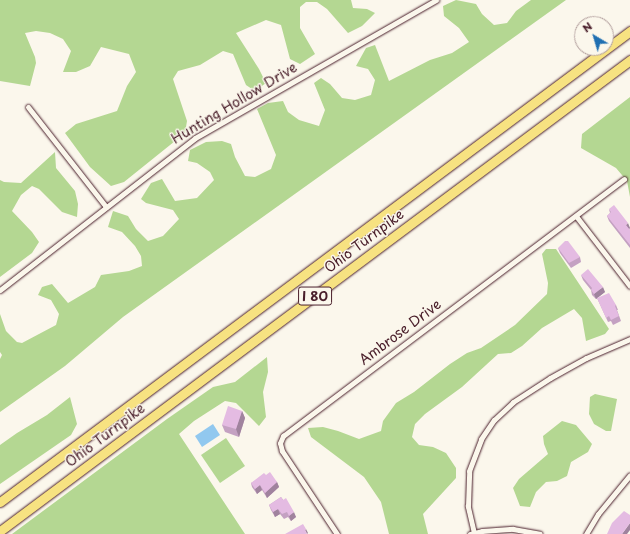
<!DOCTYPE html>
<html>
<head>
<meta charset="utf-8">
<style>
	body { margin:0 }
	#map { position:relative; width:630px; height:534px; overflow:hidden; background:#fbf7ec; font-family:"Playpen Sans",sans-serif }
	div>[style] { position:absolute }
	.green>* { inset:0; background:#b4d792 }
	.water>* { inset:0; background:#91c8ef }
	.roads { filter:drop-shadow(0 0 1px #4a1f2b) drop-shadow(0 0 1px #4a1f2b) }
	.minor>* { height:5px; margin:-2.5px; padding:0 2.5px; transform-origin:2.5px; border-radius:2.5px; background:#fbf7ec }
	.motorway>* { height:9px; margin:-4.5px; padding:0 4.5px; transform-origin:4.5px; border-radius:4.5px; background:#f7e281 }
	.wall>* { inset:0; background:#c4a1c2 }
	.shaded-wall>* { inset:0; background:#a0839e }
	.building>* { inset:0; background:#e4bbe2 }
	span { translate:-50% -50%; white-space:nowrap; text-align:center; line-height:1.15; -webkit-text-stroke:3px #fbf7ec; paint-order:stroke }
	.shield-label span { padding:1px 3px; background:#fbf7ec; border:1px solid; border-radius:3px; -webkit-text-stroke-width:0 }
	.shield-label { font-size:13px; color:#4a1f2b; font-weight:700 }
	.street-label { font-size:14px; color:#4a1f2b }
	.north { position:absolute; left:574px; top:16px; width:40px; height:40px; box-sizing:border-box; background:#fbf7ec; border:1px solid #b4a19f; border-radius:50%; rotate:322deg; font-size:11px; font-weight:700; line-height:16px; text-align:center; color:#4a1f2b }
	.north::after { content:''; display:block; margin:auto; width:14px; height:18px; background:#1f6fb2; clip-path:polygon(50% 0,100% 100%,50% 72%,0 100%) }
</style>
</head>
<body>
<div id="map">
	<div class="green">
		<div style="clip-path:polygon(0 0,351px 0,353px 8px,367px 9px,375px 13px,362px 26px,348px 33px,327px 9px,317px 2px,306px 2px,300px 7px,300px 28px,315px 54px,300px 64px,290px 59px,281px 25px,266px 20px,236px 33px,259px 69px,266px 83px,255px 91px,246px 85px,233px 54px,223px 51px,200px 65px,178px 71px,173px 79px,187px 121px,185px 133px,124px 182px,111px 186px,90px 167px,65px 133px,76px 124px,117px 111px,127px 86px,136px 72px,129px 54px,101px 47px,90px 66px,76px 72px,63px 72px,71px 51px,63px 39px,50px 33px,36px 31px,25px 33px,35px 57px,36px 63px,30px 86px,0 81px)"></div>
		<div style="clip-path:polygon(456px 0,476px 4px,482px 14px,494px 25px,507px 23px,516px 11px,531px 0,566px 0,123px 317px,65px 366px,0 412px,0 359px,2px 355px,0 352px,0 314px,6px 331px,17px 342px,22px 343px,56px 325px,59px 314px,51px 300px,38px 295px,42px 287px,52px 284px,68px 303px,95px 287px,101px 275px,129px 271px,142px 266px,141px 256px,135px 246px,122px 232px,108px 227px,113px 211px,128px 216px,136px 229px,148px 241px,163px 236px,179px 219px,173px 210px,146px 203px,141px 199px,151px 183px,162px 179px,175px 201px,197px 198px,214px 180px,210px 172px,197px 163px,188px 161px,190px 150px,206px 142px,222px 141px,231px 144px,235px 157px,245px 176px,255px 177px,271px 169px,276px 155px,257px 109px,268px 103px,283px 101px,288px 112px,299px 120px,319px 126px,325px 110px,314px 83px,321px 78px,330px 84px,342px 98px,355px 100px,371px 95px,375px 80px,368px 69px,356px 66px,366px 48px,375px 45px,389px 81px,430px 60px,452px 53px,469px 42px,459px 28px,444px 16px,443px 6px)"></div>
		<div style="clip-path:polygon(630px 97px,630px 197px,627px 181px,616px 168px,581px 148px,582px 134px)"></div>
		<div style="clip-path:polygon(55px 152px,56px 168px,75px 191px,78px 204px,77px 217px,62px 212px,39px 189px,32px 186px,21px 195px,12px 211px,32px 232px,39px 242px,32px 253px,0 277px,0 180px,4px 182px,21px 183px)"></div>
		<div style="clip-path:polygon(546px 249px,556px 249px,609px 329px,605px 334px,586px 341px,582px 318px,574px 309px,542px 328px,522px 346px,511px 353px,498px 354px,462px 387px,425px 414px,415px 424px,412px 437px,419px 445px,433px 447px,446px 453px,456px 468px,456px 478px,423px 514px,428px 534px,389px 534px,381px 502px,364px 477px,311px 437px,308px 428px,323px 427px,338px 431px,359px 439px,381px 431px,383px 421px,396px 403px,414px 392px,450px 364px,467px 353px,481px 348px,515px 325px,547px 294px,548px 283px,542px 254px)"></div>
		<div style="clip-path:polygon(267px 357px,268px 372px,263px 392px,266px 417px,259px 426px,236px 403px,225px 401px,194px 421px,179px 434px,245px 534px,12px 534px,167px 419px,213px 387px,235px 382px)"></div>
		<div style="clip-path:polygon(595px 394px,617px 399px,611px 431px,606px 431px,594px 424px,589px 414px,590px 397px)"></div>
		<div style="clip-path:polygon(70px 397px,77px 424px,71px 435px,0 484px,0 445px,17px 433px,47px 415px)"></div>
		<div style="clip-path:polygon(562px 421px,576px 425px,592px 444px,588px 452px,571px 462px,567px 476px,557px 481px,546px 482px,536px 492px,530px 507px,520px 506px,513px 488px,519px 479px,548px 454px,544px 444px,543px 436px)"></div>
		<div style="clip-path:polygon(226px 438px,245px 466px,220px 483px,201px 455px)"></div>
	</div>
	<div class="water">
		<div style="clip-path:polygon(213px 424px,220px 435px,202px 447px,195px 436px)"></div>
	</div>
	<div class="roads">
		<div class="minor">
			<div style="left:28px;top:107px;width:127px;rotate:52deg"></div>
			<div style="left:576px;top:216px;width:88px;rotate:52.4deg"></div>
			<div style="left:0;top:290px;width:247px;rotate:-37.9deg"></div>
			<div style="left:195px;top:138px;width:278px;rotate:-29.8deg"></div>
			<div style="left:474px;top:533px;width:28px;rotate:-103deg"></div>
			<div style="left:468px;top:506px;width:35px;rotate:-88deg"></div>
			<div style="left:469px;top:471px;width:34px;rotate:-69deg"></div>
			<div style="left:481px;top:439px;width:23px;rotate:-56deg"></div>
			<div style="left:494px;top:420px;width:26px;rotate:-43deg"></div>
			<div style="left:513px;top:402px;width:44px;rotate:-33deg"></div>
			<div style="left:550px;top:378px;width:41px;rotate:-29.1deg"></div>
			<div style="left:586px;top:358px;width:48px;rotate:-23.4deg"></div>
			<div style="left:337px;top:534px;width:100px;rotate:-123.5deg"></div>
			<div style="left:282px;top:451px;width:8px;rotate:-104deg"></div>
			<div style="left:280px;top:443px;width:8px;rotate:-67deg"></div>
			<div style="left:283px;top:436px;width:427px;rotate:-37deg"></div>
			<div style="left:470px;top:534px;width:12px;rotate:-14deg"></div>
			<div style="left:482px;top:531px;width:31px;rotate:-4deg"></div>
			<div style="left:513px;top:529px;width:27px;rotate:10deg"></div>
			<div style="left:586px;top:534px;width:23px;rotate:-59deg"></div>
			<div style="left:598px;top:514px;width:50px;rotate:-50.6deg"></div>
		</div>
		<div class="motorway">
			<div style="left:0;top:502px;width:787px;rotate:-36.78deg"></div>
			<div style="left:0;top:531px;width:787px;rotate:-36.78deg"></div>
		</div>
	</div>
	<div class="wall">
		<div style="clip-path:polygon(609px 209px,630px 228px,629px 229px,630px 230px,630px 248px,609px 221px,607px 216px,610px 213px)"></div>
		<div style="clip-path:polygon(558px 248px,580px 257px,581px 262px,571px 268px,560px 253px)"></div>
		<div style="clip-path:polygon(581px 275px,605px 292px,596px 299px,592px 295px,591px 290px,583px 280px)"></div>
		<div style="clip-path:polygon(597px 298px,616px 305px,618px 310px,617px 310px,621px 321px,613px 325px,611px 321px,608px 322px)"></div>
		<div style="clip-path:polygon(242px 411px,245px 418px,239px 437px,225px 432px,222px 425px)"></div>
		<div style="clip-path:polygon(266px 475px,277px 482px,279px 487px,267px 498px,262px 490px,257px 494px,252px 487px,251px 483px)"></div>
		<div style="clip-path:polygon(281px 497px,296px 517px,291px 521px,288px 517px,284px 519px,280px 514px,275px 517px,271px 510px,269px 505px)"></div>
	</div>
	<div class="shaded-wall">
		<div style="clip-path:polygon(628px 223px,630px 228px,628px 230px,626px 225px)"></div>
		<div style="clip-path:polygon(603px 287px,605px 292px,596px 299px,594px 294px)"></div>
		<div style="clip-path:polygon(242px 411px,245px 418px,239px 437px,236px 429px)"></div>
		<div style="clip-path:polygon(277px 482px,279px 487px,267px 498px,265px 493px)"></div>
		<div style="clip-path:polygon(260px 485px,262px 490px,257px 494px,255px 489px)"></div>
		<div style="clip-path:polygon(278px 509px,280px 514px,275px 517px,273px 512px)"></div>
		<div style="clip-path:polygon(294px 512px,296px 517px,291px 521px,289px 516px)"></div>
		<div style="clip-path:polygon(630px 523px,630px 530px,627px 534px,622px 534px)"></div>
		<div style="clip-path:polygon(306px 529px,308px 533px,307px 534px,305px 530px)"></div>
	</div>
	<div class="building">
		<div style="clip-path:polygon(614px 205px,628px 223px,626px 225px,630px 230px,630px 245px,607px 216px,611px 212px,609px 209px)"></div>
		<div style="clip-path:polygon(565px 241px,568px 241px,580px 257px,569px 263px,558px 248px)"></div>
		<div style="clip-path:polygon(588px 269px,603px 287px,594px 294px,591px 290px,592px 288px,581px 275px)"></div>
		<div style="clip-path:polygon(609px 293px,616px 305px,615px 306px,619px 316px,611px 320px,609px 316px,606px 318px,597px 298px)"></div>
		<div style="clip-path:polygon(228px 406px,242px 411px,236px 429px,222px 425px)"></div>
		<div style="clip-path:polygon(270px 472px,277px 482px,265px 493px,260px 485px,255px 489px,251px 483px,264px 473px,266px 475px)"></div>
		<div style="clip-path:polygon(281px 497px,283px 500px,286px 498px,294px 512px,289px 516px,287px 512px,282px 514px,278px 509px,273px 512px,269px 505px)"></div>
		<div style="clip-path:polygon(624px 511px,630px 515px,630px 523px,622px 534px,607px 534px,612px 523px)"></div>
		<div style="clip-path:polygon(303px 524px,306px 529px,305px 530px,307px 534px,285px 534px)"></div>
	</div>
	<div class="shield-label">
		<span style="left:315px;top:296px">I 80</span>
	</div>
	<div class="street-label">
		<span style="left:234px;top:103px;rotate:-31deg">Hunting Hollow Drive</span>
		<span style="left:364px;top:241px;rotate:-37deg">Ohio Turnpike</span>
		<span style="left:400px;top:332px;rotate:-37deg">Ambrose Drive</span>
		<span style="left:105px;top:435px;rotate:-37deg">Ohio Turnpike</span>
	</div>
	<div class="north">N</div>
</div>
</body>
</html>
